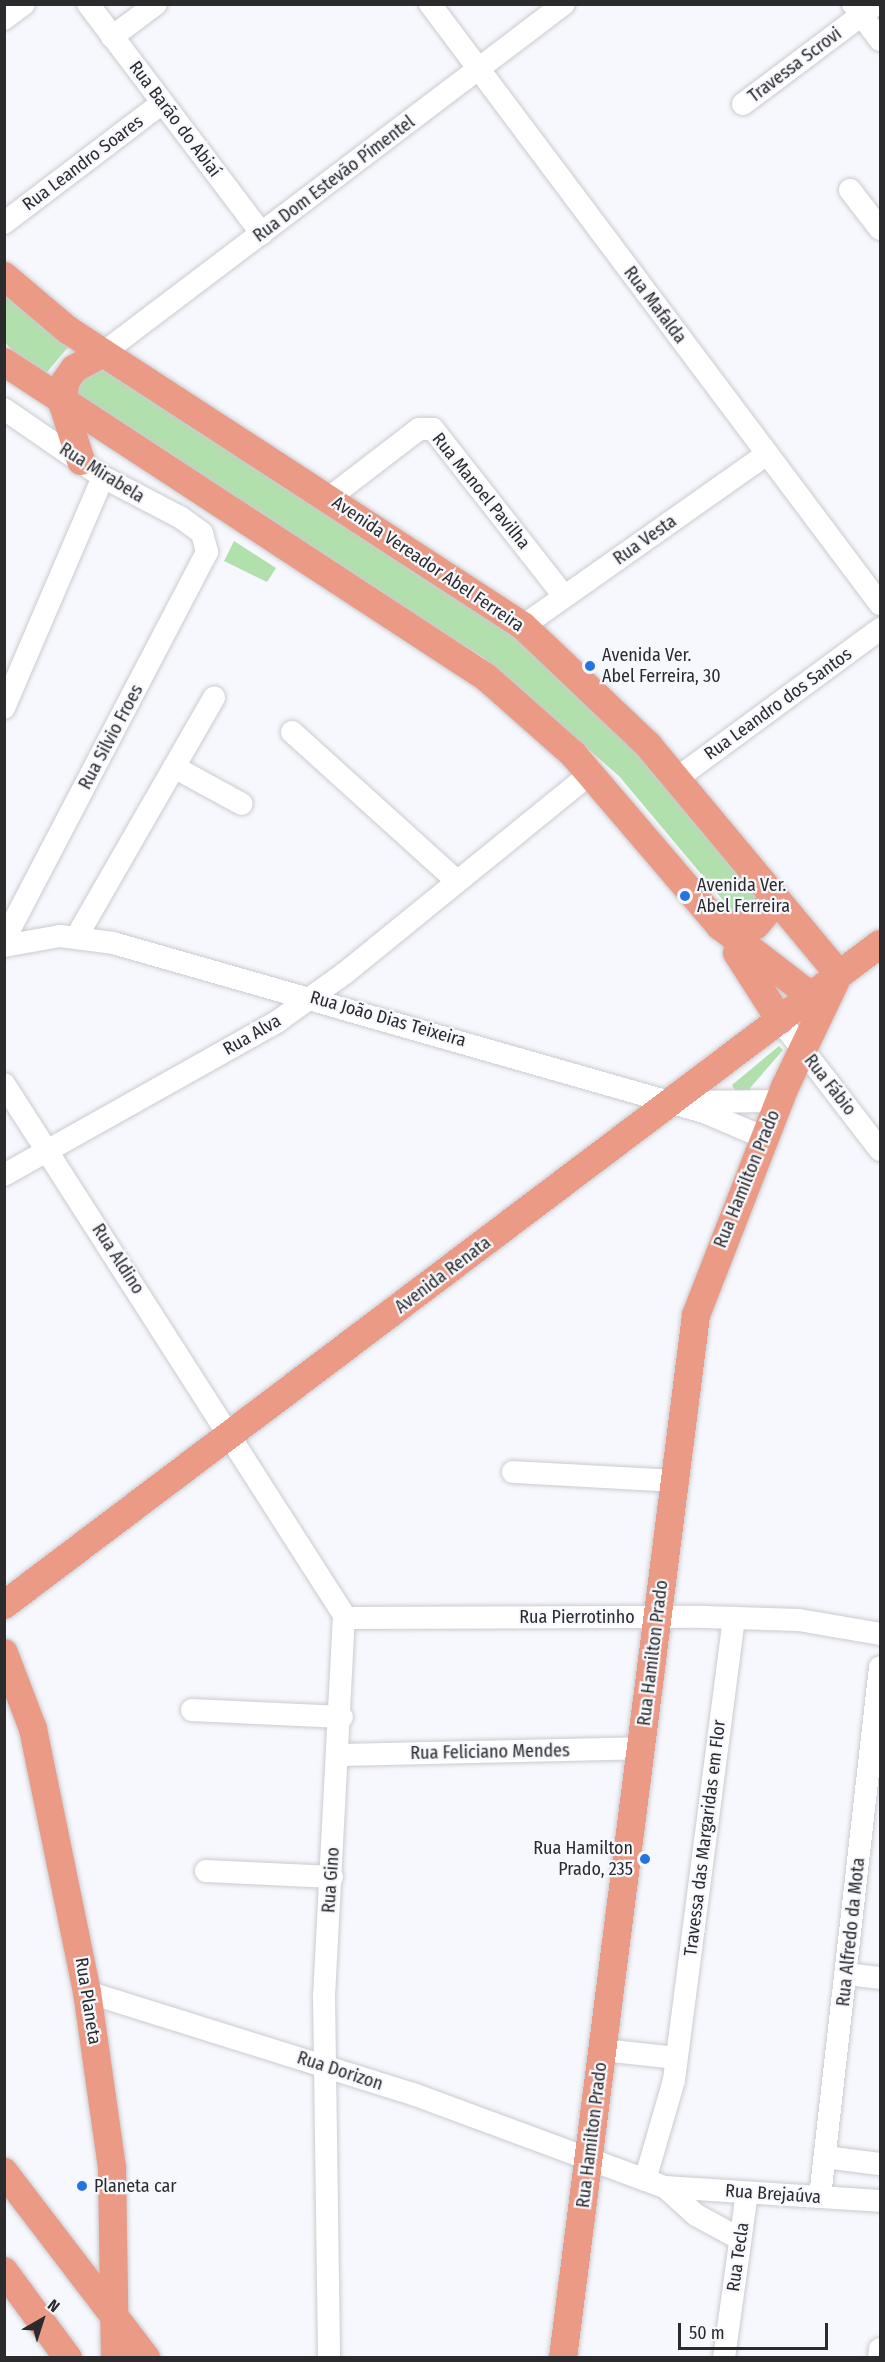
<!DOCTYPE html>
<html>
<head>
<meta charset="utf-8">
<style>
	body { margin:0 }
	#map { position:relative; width:885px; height:2362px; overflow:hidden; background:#f7f8fd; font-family:"Fira Sans Condensed",sans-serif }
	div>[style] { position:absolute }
	.green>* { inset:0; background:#b1e0ad }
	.roads { filter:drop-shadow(0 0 2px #cacbd0) drop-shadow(0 0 2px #cacbd0) }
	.minor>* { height:22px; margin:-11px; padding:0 11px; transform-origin:11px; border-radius:11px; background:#fff }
	.major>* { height:28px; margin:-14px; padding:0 14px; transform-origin:14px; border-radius:14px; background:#eb9b85 }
	.dots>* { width:16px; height:16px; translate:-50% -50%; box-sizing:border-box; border:3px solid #f7f8fd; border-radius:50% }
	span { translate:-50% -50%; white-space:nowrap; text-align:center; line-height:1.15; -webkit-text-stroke:4.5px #f7f8fd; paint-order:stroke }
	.street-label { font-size:18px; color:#2b2b2d }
	.poi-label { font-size:18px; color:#2b2b2d }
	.left { translate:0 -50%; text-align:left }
	.right { translate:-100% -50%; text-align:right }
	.frame { position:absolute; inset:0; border:6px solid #2b2b2d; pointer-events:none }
	.north { position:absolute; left:12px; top:2290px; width:60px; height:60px; -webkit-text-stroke:4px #f7f8fd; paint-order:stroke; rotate:39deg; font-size:16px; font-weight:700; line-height:24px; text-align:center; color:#2b2b2d }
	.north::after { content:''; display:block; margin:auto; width:21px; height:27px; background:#2b2b2d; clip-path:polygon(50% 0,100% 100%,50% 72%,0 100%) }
	.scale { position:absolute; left:678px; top:2323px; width:150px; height:27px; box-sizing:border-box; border:3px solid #2b2b2d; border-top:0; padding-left:8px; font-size:18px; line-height:21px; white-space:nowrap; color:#2b2b2d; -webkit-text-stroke:4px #f7f8fd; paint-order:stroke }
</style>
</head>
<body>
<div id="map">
	<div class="green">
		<div style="clip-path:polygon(4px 285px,70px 345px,42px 378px,5px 343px)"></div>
		<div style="clip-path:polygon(97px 358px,518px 629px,658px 762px,760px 898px,738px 918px,619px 776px,484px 658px,69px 403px)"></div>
		<div style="clip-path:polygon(234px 541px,276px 568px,267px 582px,224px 561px)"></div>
		<div style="clip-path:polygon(779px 1046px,783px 1050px,750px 1088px,754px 1100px,740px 1099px,732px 1085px)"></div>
	</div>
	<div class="roads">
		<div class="minor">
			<div style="left:88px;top:4px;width:288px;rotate:52.9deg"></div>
			<div style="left:430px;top:4px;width:750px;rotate:53.13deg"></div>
			<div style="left:853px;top:4px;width:45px;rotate:53.1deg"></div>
			<div style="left:4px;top:19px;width:25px;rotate:-37deg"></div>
			<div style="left:112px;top:37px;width:55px;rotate:-36.9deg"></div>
			<div style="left:743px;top:104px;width:166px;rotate:-36.9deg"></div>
			<div style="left:850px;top:190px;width:49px;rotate:52.4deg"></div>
			<div style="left:4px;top:223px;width:198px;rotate:-37.2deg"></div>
			<div style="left:103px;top:353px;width:578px;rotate:-37.13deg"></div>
			<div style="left:4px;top:409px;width:120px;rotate:34.5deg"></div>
			<div style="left:103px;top:477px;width:87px;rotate:27.5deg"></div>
			<div style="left:180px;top:517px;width:27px;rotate:36deg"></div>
			<div style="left:202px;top:533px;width:20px;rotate:75deg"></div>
			<div style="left:207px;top:552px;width:438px;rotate:117.6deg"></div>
			<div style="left:329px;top:498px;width:113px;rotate:-37.5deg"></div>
			<div style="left:419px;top:429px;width:14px"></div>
			<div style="left:433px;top:429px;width:212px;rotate:51.9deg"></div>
			<div style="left:523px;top:626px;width:299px;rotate:-35.2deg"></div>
			<div style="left:4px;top:708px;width:251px;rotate:-66.8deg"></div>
			<div style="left:292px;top:732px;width:221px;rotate:42.1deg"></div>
			<div style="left:174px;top:767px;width:77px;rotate:28.6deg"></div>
			<div style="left:676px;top:779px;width:253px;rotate:-36.3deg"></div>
			<div style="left:77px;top:936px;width:275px;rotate:-60.1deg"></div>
			<div style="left:4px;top:946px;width:57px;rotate:-10.1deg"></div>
			<div style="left:60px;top:936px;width:53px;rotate:7.5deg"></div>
			<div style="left:113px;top:943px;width:615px;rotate:15.96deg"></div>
			<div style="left:704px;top:1112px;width:66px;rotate:23.1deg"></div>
			<div style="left:780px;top:1020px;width:164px;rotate:52.4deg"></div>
			<div style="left:4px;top:1084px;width:631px;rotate:57.37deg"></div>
			<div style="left:344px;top:1615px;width:381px;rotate:93deg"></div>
			<div style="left:324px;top:1995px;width:363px;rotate:89.2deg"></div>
			<div style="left:686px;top:1102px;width:93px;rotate:-0.6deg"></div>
			<div style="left:4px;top:1175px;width:314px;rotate:-29.3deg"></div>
			<div style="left:278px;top:1021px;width:82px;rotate:-35.6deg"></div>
			<div style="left:345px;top:973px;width:316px;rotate:-39.1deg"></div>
			<div style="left:513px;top:1472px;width:161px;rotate:3.2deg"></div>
			<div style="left:344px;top:1618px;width:360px;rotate:-0.2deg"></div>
			<div style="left:704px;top:1617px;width:95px;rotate:1.8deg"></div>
			<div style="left:799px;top:1620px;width:82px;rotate:9.8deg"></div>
			<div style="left:192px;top:1710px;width:150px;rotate:2.7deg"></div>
			<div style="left:340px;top:1755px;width:301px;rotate:-1.3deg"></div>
			<div style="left:206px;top:1871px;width:126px;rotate:2.7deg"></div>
			<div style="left:847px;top:1974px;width:33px;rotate:7deg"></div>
			<div style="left:87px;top:1992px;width:342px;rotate:17.4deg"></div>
			<div style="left:413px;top:2094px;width:269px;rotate:20.3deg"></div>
			<div style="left:665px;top:2187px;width:215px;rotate:3.7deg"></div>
			<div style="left:603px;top:2050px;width:74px;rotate:6.2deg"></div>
			<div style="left:825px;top:2157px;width:55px;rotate:7.3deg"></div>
			<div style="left:645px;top:2180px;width:104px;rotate:-73.8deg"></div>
			<div style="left:674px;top:2080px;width:466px;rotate:-82.6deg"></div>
			<div style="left:665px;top:2187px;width:42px;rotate:42.1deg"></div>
			<div style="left:696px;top:2215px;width:50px;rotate:28.6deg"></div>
			<div style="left:820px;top:2197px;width:533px;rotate:-83.54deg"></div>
			<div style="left:724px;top:2358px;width:167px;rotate:-82.1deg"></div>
			<div style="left:879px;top:2358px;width:9px;rotate:-84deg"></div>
		</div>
		<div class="major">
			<div style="left:4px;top:276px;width:84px;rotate:40.2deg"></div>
			<div style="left:68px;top:330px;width:543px;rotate:33.05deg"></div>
			<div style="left:523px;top:626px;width:173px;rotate:43.6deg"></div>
			<div style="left:648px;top:745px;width:298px;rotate:50.2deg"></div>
			<div style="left:4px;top:362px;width:577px;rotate:33.19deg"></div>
			<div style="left:487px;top:678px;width:115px;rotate:41.5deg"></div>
			<div style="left:573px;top:754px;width:226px;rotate:49.5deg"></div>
			<div style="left:720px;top:926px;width:115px;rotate:37.6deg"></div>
			<div style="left:81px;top:461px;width:59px;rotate:-107.8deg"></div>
			<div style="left:63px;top:405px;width:23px;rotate:-85deg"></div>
			<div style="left:65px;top:382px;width:16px;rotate:-55deg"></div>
			<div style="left:74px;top:369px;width:33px;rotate:-29deg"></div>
			<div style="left:720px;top:926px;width:36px;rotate:-2deg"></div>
			<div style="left:756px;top:925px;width:17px;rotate:-50deg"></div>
			<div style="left:767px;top:912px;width:19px;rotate:-78deg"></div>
			<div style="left:737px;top:953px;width:80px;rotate:57.3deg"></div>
			<div style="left:4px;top:1605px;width:1097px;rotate:-37.04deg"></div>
			<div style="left:4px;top:1653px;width:81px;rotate:69.1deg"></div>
			<div style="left:33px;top:1729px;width:268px;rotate:78.4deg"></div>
			<div style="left:87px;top:1992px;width:178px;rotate:81.9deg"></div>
			<div style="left:112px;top:2168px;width:190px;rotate:89.1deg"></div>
			<div style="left:4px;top:2172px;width:234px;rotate:52.6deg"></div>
			<div style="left:4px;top:2271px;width:108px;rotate:53.7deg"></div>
			<div style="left:563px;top:2358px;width:1051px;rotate:-82.73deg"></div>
			<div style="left:696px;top:1315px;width:245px;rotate:-68.7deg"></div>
			<div style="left:785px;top:1087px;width:125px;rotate:-64.5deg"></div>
		</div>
	</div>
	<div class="dots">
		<div style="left:590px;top:666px;background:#2575e0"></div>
		<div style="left:685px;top:896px;background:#2575e0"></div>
		<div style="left:645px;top:1859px;background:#2575e0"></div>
		<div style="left:82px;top:2186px;background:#2575e0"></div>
	</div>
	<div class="street-label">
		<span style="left:795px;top:65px;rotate:-37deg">Travessa Scrovi</span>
		<span style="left:175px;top:119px;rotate:53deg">Rua Barão do Abiaí</span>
		<span style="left:83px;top:163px;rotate:-37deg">Rua Leandro Soares</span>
		<span style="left:334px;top:179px;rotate:-37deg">Rua Dom Estevão Pímentel</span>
		<span style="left:655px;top:305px;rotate:53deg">Rua Mafalda</span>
		<span style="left:102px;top:473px;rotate:32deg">Rua Mirabela</span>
		<span style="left:481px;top:491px;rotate:51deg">Rua Manoel Pavilha</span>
		<span style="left:645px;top:540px;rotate:-35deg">Rua Vesta</span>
		<span style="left:428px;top:564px;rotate:34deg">Avenida Vereador Abel Ferreira</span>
		<span style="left:778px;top:704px;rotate:-36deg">Rua Leandro dos Santos</span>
		<span style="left:111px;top:737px;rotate:-62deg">Rua Silvio Froes</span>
		<span style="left:388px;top:1019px;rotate:16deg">Rua João Dias Teixeira</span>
		<span style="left:252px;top:1035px;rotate:-30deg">Rua Alva</span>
		<span style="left:830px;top:1085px;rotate:52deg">Rua Fábio</span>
		<span style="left:747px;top:1179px;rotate:-68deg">Rua Hamilton Prado</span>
		<span style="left:118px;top:1259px;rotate:57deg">Rua Aldino</span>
		<span style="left:443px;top:1275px;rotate:-37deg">Avenida Renata</span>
		<span style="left:577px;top:1617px">Rua Pierrotinho</span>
		<span style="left:653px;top:1653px;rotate:-83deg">Rua Hamilton Prado</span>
		<span style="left:490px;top:1752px;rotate:-1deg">Rua Feliciano Mendes</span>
		<span style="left:705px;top:1838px;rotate:-83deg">Travessa das Margaridas em Flor</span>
		<span style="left:331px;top:1880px;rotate:-86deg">Rua Gino</span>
		<span style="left:851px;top:1932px;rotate:-84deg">Rua Alfredo da Mota</span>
		<span style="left:88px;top:2001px;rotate:81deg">Rua Planeta</span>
		<span style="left:340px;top:2071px;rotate:18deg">Rua Dorizon</span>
		<span style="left:592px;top:2135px;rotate:-83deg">Rua Hamilton Prado</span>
		<span style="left:773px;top:2194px;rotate:4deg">Rua Brejaúva</span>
		<span style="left:738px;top:2257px;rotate:-82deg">Rua Tecla</span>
	</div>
	<div class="poi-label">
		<span class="left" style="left:602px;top:666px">Avenida Ver.<br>Abel Ferreira, 30</span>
		<span class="left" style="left:697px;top:896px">Avenida Ver.<br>Abel Ferreira</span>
		<span class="right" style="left:633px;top:1859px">Rua Hamilton<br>Prado, 235</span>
		<span class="left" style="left:94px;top:2186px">Planeta car</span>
	</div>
	<div class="frame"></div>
	<div class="north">N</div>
	<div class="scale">50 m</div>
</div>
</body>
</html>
